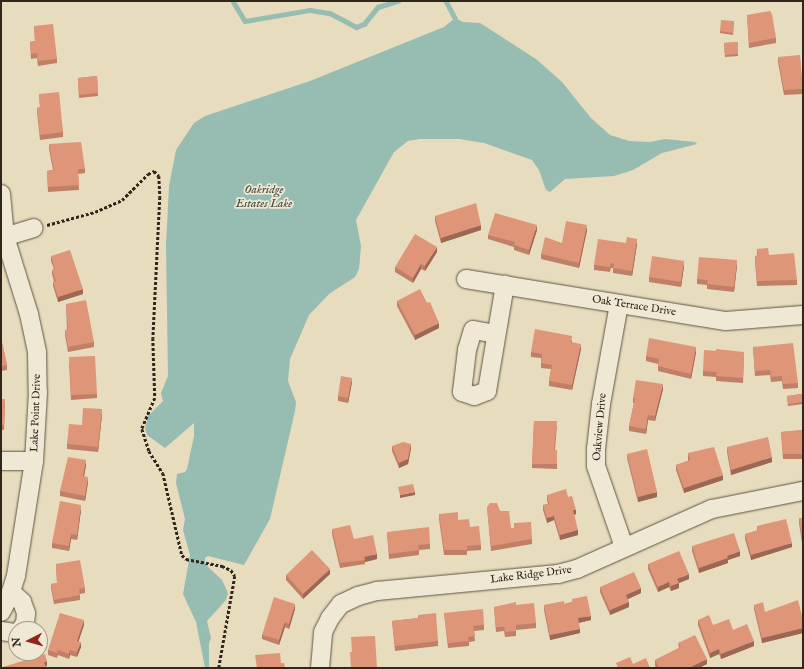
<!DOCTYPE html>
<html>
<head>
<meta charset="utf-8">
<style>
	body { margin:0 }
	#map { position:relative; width:804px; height:669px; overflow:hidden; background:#e7dcbd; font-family:"IM FELL English",serif }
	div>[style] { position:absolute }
	.water>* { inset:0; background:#97bcb1 }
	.stream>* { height:4.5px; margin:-2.25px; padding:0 2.25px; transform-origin:2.25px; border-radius:2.25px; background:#97bcb1 }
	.path>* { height:2.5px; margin-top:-1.25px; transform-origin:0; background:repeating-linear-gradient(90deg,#30261b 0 3px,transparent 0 5px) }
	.roads { filter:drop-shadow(0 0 1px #5e5444) drop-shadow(0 0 1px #5e5444) }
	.minor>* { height:18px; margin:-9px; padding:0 9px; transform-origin:9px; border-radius:9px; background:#efe8d4 }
	.wall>* { inset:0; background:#bf8067 }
	.shaded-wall>* { inset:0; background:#9b6854 }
	.building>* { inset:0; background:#de9578 }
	span { translate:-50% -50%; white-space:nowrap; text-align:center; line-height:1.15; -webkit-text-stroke:3.5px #efe8d4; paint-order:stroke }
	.street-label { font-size:11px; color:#30261b }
	.water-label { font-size:12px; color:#4a4c40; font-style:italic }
	.frame { position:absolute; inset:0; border:2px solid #30261b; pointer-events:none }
	.north { position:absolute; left:8px; top:621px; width:40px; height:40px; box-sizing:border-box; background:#efe8d4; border:1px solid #a39a8a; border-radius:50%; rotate:264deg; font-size:11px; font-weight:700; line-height:16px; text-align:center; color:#30261b }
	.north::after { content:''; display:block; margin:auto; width:14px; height:18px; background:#8f2418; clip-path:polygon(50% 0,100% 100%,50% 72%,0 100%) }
</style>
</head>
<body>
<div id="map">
	<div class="water">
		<div style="clip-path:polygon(455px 18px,463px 22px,480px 23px,536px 59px,562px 82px,591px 118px,610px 135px,629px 141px,650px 142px,665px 139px,695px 142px,697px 144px,662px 153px,633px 170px,614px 176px,565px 179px,550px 192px,546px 190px,539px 170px,532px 160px,484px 143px,459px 139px,420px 139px,408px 141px,394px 152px,356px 220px,361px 246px,359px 269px,355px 277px,329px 294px,309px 315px,290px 359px,288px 381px,296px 402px,295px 411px,270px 519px,244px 565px,208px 556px,205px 558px,205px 564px,222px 580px,228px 593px,226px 600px,207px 621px,211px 638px,209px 643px,209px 668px,205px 668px,196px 622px,183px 594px,190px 555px,183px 530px,185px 519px,176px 483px,177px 474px,185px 472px,187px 469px,194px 436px,194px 423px,165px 448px,147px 435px,145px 429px,148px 416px,163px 401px,161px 393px,168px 376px,166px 245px,169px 186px,176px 150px,194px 123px,205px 116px,310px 81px,444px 27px)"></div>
	</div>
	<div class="stream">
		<div style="left:233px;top:1px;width:23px;rotate:59deg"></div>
		<div style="left:245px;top:21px;width:66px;rotate:-9.6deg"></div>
		<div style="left:310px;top:10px;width:20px;rotate:9deg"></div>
		<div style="left:330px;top:13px;width:30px;rotate:28deg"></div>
		<div style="left:356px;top:27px;width:9px;rotate:-21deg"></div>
		<div style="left:364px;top:24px;width:22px;rotate:-51deg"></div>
		<div style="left:378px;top:7px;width:21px;rotate:-17deg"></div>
		<div style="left:446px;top:1px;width:19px;rotate:62deg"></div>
	</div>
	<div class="path">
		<div style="left:47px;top:225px;width:50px;rotate:-15.2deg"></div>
		<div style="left:95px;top:212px;width:30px;rotate:-24deg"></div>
		<div style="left:122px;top:200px;width:37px;rotate:-45deg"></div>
		<div style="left:148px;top:174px;width:7px;rotate:-27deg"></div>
		<div style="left:154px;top:171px;width:7px;rotate:45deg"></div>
		<div style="left:159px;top:176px;width:21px;rotate:87deg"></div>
		<div style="left:160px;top:197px;width:141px;rotate:92.8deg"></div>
		<div style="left:153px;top:338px;width:60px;rotate:88.1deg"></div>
		<div style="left:155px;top:398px;width:34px;rotate:113deg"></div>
		<div style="left:142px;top:429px;width:23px;rotate:72deg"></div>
		<div style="left:149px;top:451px;width:26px;rotate:58deg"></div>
		<div style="left:163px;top:473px;width:84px;rotate:77deg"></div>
		<div style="left:182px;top:555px;width:6px;rotate:45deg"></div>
		<div style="left:186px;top:559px;width:37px;rotate:11deg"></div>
		<div style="left:222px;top:566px;width:10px;rotate:24deg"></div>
		<div style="left:231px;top:570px;width:7px;rotate:56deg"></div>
		<div style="left:235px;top:576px;width:93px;rotate:99.9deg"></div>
	</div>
	<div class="roads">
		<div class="minor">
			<div style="left:1px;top:194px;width:43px;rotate:84.7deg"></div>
			<div style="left:5px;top:237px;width:81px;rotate:72.7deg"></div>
			<div style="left:29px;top:314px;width:40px;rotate:78deg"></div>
			<div style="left:37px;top:353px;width:39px;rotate:89deg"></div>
			<div style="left:38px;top:392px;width:69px;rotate:93.3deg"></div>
			<div style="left:34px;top:461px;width:116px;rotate:98.9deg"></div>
			<div style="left:16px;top:576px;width:22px;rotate:108deg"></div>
			<div style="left:9px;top:597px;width:17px;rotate:118deg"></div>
			<div style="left:1px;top:238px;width:34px;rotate:-17deg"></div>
			<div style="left:466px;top:279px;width:263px;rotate:9.2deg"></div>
			<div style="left:726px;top:321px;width:77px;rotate:-4.5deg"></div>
			<div style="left:619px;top:304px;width:102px;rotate:100.2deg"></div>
			<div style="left:601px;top:404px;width:45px;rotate:96.3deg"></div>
			<div style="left:596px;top:449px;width:17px;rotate:90deg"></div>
			<div style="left:596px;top:466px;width:86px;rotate:70.9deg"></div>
			<div style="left:496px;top:334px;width:23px;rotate:-170deg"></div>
			<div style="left:473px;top:330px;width:21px;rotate:107deg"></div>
			<div style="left:467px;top:350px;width:42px;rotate:96.8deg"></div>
			<div style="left:462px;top:392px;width:13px;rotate:18deg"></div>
			<div style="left:474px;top:396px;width:14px;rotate:-21deg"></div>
			<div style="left:487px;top:391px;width:108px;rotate:-80.4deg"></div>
			<div style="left:1px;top:461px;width:33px"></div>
			<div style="left:11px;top:592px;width:15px;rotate:42deg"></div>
			<div style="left:22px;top:602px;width:12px;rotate:70deg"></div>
			<div style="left:26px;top:613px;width:11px;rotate:95deg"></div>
			<div style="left:25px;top:624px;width:6px;rotate:129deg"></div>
			<div style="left:1px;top:631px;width:15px;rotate:8deg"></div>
			<div style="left:320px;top:668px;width:36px;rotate:-85deg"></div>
			<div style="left:323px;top:632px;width:16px;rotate:-63deg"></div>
			<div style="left:330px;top:618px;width:18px;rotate:-52deg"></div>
			<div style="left:341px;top:604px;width:19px;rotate:-25deg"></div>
			<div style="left:358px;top:596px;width:20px;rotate:-15deg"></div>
			<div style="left:377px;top:591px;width:182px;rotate:-5.4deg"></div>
			<div style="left:558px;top:574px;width:20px;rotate:-15deg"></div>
			<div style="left:577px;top:569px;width:148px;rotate:-24deg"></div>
			<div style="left:712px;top:509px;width:93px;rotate:-11.2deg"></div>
		</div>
	</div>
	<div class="wall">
		<div style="clip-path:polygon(29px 1px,43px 1px,29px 2px)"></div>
		<div style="clip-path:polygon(747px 15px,776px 38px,776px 43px,749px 48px)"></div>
		<div style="clip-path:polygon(734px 21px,733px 35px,720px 33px,720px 31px)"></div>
		<div style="clip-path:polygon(34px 26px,57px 59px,57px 63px,38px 66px,37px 58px,31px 59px,30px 42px,35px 41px)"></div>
		<div style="clip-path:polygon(738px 42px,738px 56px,725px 57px,724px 43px)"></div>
		<div style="clip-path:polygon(778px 57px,803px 86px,803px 94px,784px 95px,778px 62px)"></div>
		<div style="clip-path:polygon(97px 76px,98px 96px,79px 98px,78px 78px)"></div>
		<div style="clip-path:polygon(39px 94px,63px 132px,63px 137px,40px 140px,37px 112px,37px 108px,40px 107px)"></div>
		<div style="clip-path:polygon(49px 144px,85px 169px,85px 173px,78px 174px,79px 190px,48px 192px,47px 171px,53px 170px,49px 149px)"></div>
		<div style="clip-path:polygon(435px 216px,481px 230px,441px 243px,435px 221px)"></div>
		<div style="clip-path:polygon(537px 230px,529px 255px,514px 250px,514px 247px,488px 239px,488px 235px)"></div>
		<div style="clip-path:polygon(587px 230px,579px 268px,541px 259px,541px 254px)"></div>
		<div style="clip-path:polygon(626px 243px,637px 244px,632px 276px,613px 273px,613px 268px,611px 268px,610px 272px,594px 270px,594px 265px)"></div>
		<div style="clip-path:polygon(757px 249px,769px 255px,797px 280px,797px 285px,757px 286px,755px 261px,755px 256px,757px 256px)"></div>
		<div style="clip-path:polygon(437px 252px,425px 271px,421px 269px,413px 283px,395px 272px,395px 267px)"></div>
		<div style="clip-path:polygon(51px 256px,83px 294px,58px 302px,53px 286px,53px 282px,54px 281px,52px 274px,52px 270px,54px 269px,51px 261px)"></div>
		<div style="clip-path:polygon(737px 265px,734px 292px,707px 289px,707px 285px,697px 284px,697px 279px)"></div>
		<div style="clip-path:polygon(684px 266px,681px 287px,649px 282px,649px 277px)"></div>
		<div style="clip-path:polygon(397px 301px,439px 328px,415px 340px,397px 306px)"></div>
		<div style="clip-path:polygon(66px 304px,94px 342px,94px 347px,68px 352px,65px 335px,65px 330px,67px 330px)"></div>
		<div style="clip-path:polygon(1px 338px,7px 365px,7px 370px,1px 371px)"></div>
		<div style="clip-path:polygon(572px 340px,572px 342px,581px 349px,572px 390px,549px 386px,549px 381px,551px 369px,541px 368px,541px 358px,531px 357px,531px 352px)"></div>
		<div style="clip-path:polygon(753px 347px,798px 383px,798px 388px,783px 389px,782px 381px,771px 382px,770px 375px,755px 376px)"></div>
		<div style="clip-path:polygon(696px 352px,691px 379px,658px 371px,658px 364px,646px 361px,646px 356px)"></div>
		<div style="clip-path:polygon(744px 357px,743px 383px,716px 381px,716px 377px,703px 376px,703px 371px)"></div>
		<div style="clip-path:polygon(69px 362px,97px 394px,97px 398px,71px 400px)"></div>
		<div style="clip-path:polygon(352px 382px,348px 403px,338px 401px,338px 396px)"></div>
		<div style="clip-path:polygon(1px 383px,2px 399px,5px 404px,4px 430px,1px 430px)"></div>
		<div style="clip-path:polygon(663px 389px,655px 421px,648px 420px,646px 434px,629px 431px,629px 426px,634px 403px,633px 403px,633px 398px)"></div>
		<div style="clip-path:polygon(802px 394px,803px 404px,788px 406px,787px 396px)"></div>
		<div style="clip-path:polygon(102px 414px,98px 452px,67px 449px,67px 444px,82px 425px)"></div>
		<div style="clip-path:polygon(534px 421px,557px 426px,555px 450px,557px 450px,557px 469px,532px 468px)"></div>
		<div style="clip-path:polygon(803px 430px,803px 459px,783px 459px,781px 432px)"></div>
		<div style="clip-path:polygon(392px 446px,411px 448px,408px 464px,399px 468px,392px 451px)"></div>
		<div style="clip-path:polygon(727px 447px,772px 462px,731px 475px,727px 452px)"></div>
		<div style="clip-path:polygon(688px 453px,723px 480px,684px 493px,676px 470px,676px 465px,688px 461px)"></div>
		<div style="clip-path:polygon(627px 454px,657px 497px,638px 502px,627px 458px)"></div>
		<div style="clip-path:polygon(86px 465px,84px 477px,88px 482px,85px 501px,60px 496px,60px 491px)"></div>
		<div style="clip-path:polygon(547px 495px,568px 497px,576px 514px,574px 515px,578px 535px,560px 540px,554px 520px,547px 523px,543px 510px,543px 505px,548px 504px,547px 500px)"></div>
		<div style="clip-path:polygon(487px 507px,500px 511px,511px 528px,514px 528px,532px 539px,532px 544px,491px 551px)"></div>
		<div style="clip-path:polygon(81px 510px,77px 540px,71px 539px,69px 551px,52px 548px,52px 543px)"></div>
		<div style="clip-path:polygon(439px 514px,458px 520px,481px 545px,481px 550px,467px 551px,467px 555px,444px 555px,439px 519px)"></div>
		<div style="clip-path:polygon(799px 518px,803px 518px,803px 542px,802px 543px,799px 523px)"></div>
		<div style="clip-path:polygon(757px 526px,792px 547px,751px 560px,745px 539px,745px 534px,757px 531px)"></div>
		<div style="clip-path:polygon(332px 529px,354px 539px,377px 559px,365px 562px,365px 564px,340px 568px,332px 534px)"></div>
		<div style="clip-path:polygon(387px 532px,430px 544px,430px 549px,419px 550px,419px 555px,389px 559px)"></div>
		<div style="clip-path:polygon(692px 546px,740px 556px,728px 560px,728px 563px,699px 573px,692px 551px)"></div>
		<div style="clip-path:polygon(56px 564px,85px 588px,85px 593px,80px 594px,80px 600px,54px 604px,51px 588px,51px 584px,57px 583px)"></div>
		<div style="clip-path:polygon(648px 564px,689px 579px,679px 583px,679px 588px,671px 591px,669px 587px,658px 592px,648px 569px)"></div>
		<div style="clip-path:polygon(330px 574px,303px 599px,286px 580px,286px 575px)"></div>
		<div style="clip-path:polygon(600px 587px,641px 593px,628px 599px,629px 607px,610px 615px,600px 592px)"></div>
		<div style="clip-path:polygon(572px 599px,591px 620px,578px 623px,580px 633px,550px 640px,544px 610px,544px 605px,564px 604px,572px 602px)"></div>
		<div style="clip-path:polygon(516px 605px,536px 623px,536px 628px,516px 630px,516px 636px,505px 637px,504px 631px,496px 632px,494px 607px)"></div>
		<div style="clip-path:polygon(754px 605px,765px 612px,803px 620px,803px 633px,762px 643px,754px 609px)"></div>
		<div style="clip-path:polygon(295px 609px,289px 629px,285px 627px,279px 645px,262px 639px,262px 635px)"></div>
		<div style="clip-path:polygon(444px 613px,484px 625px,484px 630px,474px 631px,475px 641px,469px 642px,469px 646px,448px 648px)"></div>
		<div style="clip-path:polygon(418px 615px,438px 641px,438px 646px,395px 651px,392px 621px,418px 618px)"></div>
		<div style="clip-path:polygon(698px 620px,713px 625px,733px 630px,754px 646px,721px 659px,719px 654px,710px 658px,698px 625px)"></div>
		<div style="clip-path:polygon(84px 625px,78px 642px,81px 647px,77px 657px,70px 655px,69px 659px,58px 655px,57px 658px,48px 655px,48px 650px)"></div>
		<div style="clip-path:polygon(678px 643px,707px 664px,699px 668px,656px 668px,655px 665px,655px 660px,679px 648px)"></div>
	</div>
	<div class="shaded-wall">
		<div style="clip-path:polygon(481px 225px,481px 230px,441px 243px,441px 238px)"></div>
		<div style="clip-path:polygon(537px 225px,537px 230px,529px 255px,529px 250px)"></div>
		<div style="clip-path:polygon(587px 225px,587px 230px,579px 268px,579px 263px)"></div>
		<div style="clip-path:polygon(637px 239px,637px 244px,632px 276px,632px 271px)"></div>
		<div style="clip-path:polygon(437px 247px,437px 252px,425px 271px,425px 266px)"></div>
		<div style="clip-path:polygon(737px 260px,737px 265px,734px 292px,734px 287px)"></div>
		<div style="clip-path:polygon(684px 261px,684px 266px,681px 287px,681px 282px)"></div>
		<div style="clip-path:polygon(421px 264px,421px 269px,413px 283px,413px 278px)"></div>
		<div style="clip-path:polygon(83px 289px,83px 294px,58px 302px,58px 297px)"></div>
		<div style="clip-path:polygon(439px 323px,439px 328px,415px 340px,415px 335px)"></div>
		<div style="clip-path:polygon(581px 344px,581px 349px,572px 390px,572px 385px)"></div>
		<div style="clip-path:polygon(696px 347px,696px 352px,691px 379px,691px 374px)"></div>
		<div style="clip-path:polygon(352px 378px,352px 382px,348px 403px,348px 398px)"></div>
		<div style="clip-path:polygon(663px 384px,663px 389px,655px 421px,655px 416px)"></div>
		<div style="clip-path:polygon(102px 409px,102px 414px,98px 452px,98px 447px)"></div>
		<div style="clip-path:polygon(648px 415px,648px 420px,646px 434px,646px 429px)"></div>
		<div style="clip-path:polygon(411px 444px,411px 448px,408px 464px,399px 468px,399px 463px)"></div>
		<div style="clip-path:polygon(772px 457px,772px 462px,731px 475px,731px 470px)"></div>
		<div style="clip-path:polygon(86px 460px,86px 465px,83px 481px,83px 476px)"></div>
		<div style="clip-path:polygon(723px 475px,723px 480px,684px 493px,684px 488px)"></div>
		<div style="clip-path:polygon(88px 477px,88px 482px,85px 501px,85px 496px)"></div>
		<div style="clip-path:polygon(415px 492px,415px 495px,400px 498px,400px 495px)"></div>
		<div style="clip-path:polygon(657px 492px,657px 497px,638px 502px,638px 497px)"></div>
		<div style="clip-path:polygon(81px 505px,81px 510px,77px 540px,77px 535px)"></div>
		<div style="clip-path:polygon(573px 510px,576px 510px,576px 514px,573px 515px)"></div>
		<div style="clip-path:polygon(554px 516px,554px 520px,547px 523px,547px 518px)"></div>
		<div style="clip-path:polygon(578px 530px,578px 535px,560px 540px,560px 535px)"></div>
		<div style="clip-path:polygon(71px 534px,71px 539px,69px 551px,69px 546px)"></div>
		<div style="clip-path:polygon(792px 543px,792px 547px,751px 560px,751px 555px)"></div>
		<div style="clip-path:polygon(740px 551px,740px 556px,728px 560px,728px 563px,699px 573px,699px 568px,727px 556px)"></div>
		<div style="clip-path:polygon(377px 554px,377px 559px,365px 562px,364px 557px)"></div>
		<div style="clip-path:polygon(330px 569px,330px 574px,303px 599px,303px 594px)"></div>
		<div style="clip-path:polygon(689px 574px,689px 579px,679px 583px,679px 588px,671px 591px,671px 586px,677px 579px)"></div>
		<div style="clip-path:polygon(669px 582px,669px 587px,658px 592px,658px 587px)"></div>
		<div style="clip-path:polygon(641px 588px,641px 593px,626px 600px,626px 595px)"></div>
		<div style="clip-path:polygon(629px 602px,629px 607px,610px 615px,610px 610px)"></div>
		<div style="clip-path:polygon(295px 604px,295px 609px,289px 629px,289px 624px)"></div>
		<div style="clip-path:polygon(591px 616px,591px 620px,578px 623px,578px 618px)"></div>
		<div style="clip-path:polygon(84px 620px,84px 625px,77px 646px,77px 641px)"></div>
		<div style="clip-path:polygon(285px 622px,285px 627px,279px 645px,279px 640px)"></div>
		<div style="clip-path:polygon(803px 628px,803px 633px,762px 643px,762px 638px)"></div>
		<div style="clip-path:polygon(580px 629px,580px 633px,550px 640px,550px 635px)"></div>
		<div style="clip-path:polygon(754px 641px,754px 646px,721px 659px,721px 654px)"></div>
		<div style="clip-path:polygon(81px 642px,81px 647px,77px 657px,77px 652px)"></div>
		<div style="clip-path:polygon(719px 649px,719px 654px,710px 658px,710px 653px)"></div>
		<div style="clip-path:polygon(70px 650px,70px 655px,69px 659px,69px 654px)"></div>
		<div style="clip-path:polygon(707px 659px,707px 664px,699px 668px,689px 668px)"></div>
		<div style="clip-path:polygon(47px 661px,47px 666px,44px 667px,44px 662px)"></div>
	</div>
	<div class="building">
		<div style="clip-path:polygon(770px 11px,772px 14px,776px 38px,749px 43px,747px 15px)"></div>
		<div style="clip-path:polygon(721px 20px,734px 21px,733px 33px,720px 31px)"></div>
		<div style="clip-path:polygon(53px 24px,57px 59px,38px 61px,37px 53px,31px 54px,30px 42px,35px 41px,34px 26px)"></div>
		<div style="clip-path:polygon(738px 42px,738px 54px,725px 55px,724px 43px)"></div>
		<div style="clip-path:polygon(800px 55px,803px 89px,784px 90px,778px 57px)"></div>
		<div style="clip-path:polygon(97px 76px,98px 93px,79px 95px,78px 78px)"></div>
		<div style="clip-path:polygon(59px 92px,63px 132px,40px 135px,37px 108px,40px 107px,39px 94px)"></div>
		<div style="clip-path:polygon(81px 142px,85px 169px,78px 169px,79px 185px,48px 187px,47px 171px,54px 170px,49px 144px)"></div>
		<div style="clip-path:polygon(476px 203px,481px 225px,441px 238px,435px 216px)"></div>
		<div style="clip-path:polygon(495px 213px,537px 225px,529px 250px,514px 245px,515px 242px,488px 235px)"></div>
		<div style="clip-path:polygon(566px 221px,587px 225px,579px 263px,541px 254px,545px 237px,562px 243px)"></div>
		<div style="clip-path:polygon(415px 234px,437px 247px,425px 266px,421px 264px,413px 278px,395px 267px)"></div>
		<div style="clip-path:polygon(627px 237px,637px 239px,632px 271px,613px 268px,614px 264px,611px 263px,610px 267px,594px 265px,598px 239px,626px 243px)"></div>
		<div style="clip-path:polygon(768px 248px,769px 255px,794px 253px,797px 280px,757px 281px,755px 256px,758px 255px,757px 249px)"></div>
		<div style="clip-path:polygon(70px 250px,83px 289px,58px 297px,53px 282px,56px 281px,52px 270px,55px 269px,51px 256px)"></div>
		<div style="clip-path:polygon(652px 256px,684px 261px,681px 282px,649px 277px)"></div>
		<div style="clip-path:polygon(699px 257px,737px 260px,734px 287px,707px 284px,708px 280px,697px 279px)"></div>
		<div style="clip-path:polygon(420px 289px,427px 303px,430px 302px,439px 323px,415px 335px,397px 301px)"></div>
		<div style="clip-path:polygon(86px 300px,94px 342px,68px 347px,65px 330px,68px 329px,66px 304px)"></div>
		<div style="clip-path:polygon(535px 329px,572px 336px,571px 342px,581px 344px,572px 385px,549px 381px,552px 365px,541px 363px,542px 354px,531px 352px)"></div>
		<div style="clip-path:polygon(1px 338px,7px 365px,1px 366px)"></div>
		<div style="clip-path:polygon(649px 338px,696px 347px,691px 374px,658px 366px,659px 359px,646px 356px)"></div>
		<div style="clip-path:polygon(793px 343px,798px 383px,783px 384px,782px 376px,771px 377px,770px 370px,755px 371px,753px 347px)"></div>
		<div style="clip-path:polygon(716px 349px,744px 352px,743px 378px,716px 376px,717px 372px,703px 371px,704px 350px,716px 351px)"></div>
		<div style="clip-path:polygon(95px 356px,97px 394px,71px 395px,69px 357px)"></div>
		<div style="clip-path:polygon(341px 376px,352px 378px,348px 398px,338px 396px)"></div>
		<div style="clip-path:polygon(636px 380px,663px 384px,655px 416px,648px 415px,646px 429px,629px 426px,635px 398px,633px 398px)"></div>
		<div style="clip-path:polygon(1px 383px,2px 384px,2px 399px,5px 399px,4px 425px,1px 425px)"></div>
		<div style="clip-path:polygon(802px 394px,803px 402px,788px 404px,787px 396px)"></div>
		<div style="clip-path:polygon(83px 408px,102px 409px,98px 447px,67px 444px,69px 424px,82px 425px)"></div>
		<div style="clip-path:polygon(534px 421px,557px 421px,554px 450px,557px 450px,557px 464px,532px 464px)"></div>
		<div style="clip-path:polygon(803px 430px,803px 454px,783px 454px,781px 432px)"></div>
		<div style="clip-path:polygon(768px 437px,772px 457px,731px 470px,727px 447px)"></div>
		<div style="clip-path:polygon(403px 442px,411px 444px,408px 459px,399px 463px,392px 446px)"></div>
		<div style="clip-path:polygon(714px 447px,723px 475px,684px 488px,676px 465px,690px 460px,688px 453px)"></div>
		<div style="clip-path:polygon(647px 449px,657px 492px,638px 497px,627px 454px)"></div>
		<div style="clip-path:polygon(68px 457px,86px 460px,83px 476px,88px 477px,85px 496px,60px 491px)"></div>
		<div style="clip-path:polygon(413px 484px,415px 492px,400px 495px,398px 487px)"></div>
		<div style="clip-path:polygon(566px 489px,568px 497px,572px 496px,576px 510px,573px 510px,578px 530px,560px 535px,554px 516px,547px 518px,543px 505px,549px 504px,547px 495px)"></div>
		<div style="clip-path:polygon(60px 501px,81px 505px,77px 535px,71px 534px,69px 546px,52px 543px)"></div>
		<div style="clip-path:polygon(490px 503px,497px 503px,500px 511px,509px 511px,511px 528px,514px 528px,514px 523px,531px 522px,532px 539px,491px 546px,487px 507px)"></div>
		<div style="clip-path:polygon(458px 512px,458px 520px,469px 519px,470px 527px,479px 526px,481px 545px,467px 546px,467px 550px,444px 550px,439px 514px)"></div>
		<div style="clip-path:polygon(799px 518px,803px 518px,803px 538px,802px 538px)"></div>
		<div style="clip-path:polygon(786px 519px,792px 543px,751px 555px,745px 534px,758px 530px,757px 526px)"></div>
		<div style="clip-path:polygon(350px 525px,354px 539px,373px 535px,377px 554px,364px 557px,365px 560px,340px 563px,332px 529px)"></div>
		<div style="clip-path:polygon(429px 527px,430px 544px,418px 545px,419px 550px,389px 554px,387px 532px)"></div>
		<div style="clip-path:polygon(734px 533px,740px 551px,727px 556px,728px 558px,699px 568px,692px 546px)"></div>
		<div style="clip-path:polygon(312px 550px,330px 569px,303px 594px,286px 575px)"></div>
		<div style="clip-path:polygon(679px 551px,689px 574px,677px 579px,679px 583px,671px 586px,669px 582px,658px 587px,648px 564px)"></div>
		<div style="clip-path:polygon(80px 560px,85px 588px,79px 589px,80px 595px,54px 600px,51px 584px,57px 583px,56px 564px)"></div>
		<div style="clip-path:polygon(634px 572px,641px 588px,626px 595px,629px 602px,610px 610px,600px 587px)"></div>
		<div style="clip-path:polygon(587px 596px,591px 616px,578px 618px,580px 629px,550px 635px,544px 605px,564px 601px,564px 604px,572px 602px,572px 599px)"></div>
		<div style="clip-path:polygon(274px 597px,295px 604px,289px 624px,285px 622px,279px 640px,262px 635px)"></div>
		<div style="clip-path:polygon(798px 600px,803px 620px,803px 628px,762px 638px,754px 605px,763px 602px,765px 612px)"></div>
		<div style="clip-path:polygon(516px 602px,516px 605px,534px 603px,536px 623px,516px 625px,516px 631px,505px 632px,504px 627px,496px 627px,494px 607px)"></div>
		<div style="clip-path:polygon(483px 609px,484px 625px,473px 626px,475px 636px,468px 637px,469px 641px,448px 643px,444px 613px)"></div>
		<div style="clip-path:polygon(60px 613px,84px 620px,77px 641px,81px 642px,77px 652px,70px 650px,69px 654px,58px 650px,57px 653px,48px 650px)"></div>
		<div style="clip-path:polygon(436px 613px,438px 641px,395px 646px,392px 621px,419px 618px,418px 615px)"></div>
		<div style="clip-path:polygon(709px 615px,713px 625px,729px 619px,733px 630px,747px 624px,754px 641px,721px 654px,719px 649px,710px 653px,698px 620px)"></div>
		<div style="clip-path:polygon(695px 635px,707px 659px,689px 668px,659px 668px,655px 660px,681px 647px,678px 643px)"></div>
		<div style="clip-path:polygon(375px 636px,377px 668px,351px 668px,350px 652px,352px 652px,351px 637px)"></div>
		<div style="clip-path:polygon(280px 653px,281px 663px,284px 663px,285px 668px,257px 668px,255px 655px)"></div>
		<div style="clip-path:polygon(45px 654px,47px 661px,44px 662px,46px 668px,3px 668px,3px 667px)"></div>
		<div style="clip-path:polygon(630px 657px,633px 664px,646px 658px,650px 668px,618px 668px,616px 663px)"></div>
	</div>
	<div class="street-label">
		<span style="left:634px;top:306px;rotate:9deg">Oak Terrace Drive</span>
		<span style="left:36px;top:413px;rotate:-88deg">Lake Point Drive</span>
		<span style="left:600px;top:427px;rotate:-85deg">Oakview Drive</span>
		<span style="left:531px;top:575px;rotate:-7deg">Lake Ridge Drive</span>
	</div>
	<div class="water-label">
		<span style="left:264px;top:197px">Oakridge<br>Estates Lake</span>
	</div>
	<div class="frame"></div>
	<div class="north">N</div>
</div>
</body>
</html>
